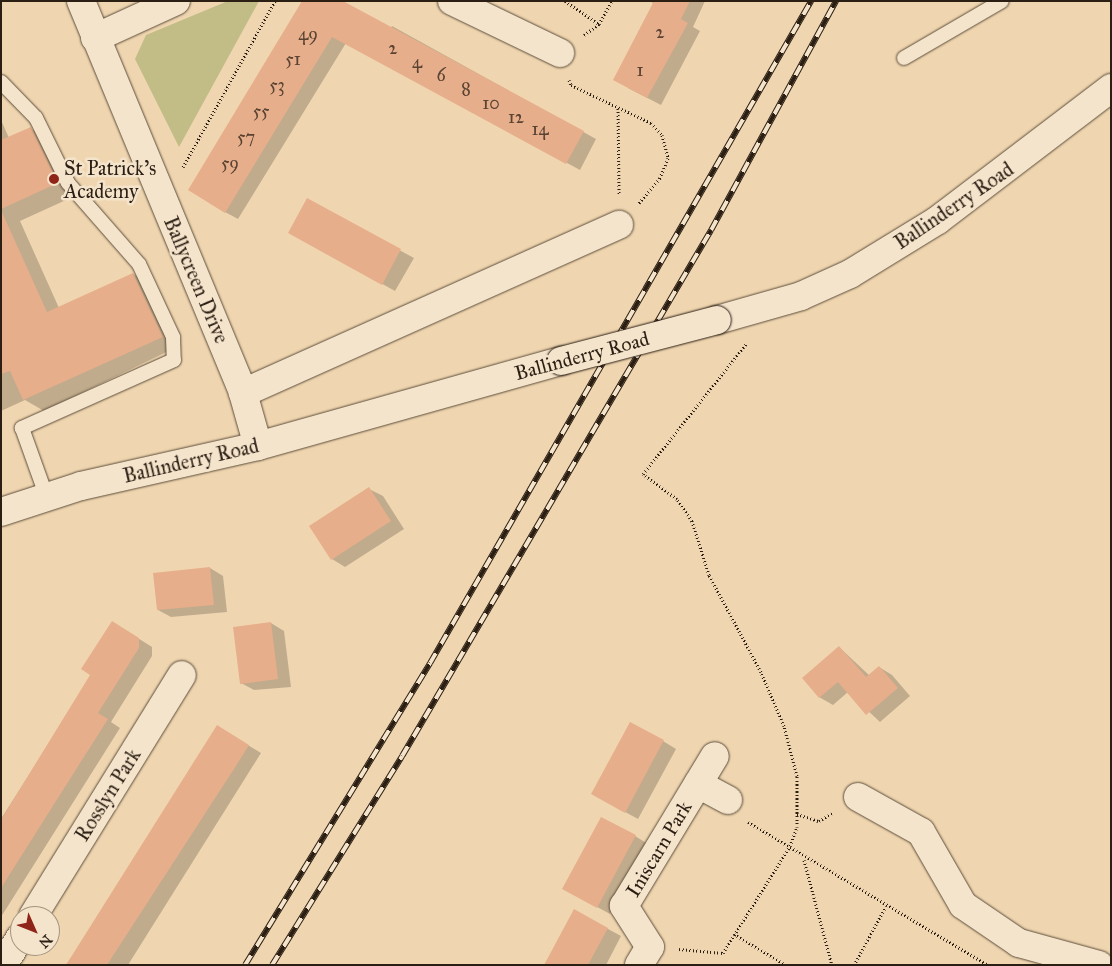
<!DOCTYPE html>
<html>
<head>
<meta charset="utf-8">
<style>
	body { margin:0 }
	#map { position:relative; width:1112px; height:966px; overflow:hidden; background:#f0d6b0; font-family:"IM FELL Great Primer",serif }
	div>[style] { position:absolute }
	.green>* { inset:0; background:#c2bc86 }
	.shadow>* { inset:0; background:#0003 }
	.building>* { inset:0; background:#e6ae8b }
	.path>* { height:3px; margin-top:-1.5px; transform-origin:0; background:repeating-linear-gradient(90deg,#2b1f14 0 1px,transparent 0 3.5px) }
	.roads { filter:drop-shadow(0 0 1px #5c4d3b) drop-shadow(0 0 1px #5c4d3b) }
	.lane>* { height:14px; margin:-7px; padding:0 7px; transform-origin:7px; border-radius:7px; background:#f5e4cc }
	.street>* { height:28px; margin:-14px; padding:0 14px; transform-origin:14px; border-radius:14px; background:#f5e4cc }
	.secondary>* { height:28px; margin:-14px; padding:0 14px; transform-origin:14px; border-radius:14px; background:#f5e4cc }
	.rail>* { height:5.5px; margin-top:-2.75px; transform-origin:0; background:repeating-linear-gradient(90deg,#f5e4cc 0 11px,#2b1f14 0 22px); box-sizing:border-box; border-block:1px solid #2b1f14 }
	.bridges { filter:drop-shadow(0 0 1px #2b1f14) drop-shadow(0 0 1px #2b1f14) }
	.secondary-bridge>* { height:28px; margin:-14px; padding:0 14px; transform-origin:14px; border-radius:14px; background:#f5e4cc }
	.dots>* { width:14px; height:14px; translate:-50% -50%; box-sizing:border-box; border:2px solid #f5e4cc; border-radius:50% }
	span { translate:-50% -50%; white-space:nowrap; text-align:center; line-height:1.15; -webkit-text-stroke:5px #f5e4cc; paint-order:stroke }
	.number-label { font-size:18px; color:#5a4332 }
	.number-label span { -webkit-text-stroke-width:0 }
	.poi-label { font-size:20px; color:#2b1f14 }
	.left { translate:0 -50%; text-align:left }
	.street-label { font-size:20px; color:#2b1f14 }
	.frame { position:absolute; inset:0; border:2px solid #2b1f14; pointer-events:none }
	.north { position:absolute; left:10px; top:906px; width:50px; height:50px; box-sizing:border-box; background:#f5e4cc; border:1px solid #a49582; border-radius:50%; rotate:134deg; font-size:14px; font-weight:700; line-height:20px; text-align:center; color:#2b1f14 }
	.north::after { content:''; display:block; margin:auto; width:18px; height:22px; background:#8f2418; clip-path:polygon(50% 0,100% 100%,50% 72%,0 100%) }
</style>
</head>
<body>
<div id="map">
	<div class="green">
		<div style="clip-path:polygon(228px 1px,259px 1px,179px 147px,135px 59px,146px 35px)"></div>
	</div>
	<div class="shadow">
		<div style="clip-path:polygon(304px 1px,389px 31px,392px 26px,596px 139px,580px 170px,346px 43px,238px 219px,225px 212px)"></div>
		<div style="clip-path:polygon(650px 1px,705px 1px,693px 27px,700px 31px,661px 105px,628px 88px,654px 4px)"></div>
		<div style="clip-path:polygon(1px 120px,9px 138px,31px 129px,50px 140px,77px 195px,20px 221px,59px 308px,133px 274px,153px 285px,181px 345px,44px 411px,25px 400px,1px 411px)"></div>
		<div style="clip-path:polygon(307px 200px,414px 258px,395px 291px,303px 240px)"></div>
		<div style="clip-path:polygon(369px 489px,383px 496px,404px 529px,345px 567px,332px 559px)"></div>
		<div style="clip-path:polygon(210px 568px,223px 576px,227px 612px,171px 617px,158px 610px)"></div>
		<div style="clip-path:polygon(271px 623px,284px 631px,291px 687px,254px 690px,241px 683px)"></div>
		<div style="clip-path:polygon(125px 630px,152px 647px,152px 656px,111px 722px,120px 728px,1px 917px,1px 819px,92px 675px)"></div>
		<div style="clip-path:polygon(839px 647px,870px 676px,879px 667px,892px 675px,910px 696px,880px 722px,848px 692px,833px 705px,819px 697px)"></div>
		<div style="clip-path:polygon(230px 734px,261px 753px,128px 965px,66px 965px)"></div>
		<div style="clip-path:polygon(663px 741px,676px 749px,638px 819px,605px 801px)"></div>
		<div style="clip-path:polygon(635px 836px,648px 844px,610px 914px,577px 896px)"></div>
		<div style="clip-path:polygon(575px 911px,621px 936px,606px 965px,546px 965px)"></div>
	</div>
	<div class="building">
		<div style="clip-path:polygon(302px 1px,343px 1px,584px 131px,566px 164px,332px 37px,225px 213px,188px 190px)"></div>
		<div style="clip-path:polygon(654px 1px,690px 1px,681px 19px,688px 23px,647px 98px,613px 80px)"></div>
		<div style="clip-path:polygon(31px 127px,58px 183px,1px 209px,1px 140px)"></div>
		<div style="clip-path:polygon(307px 198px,401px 249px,382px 285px,288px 233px)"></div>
		<div style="clip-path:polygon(1px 210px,47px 312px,133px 273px,163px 337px,23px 400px,10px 371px,1px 374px)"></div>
		<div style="clip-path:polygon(369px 487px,391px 521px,331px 560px,309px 526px)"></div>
		<div style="clip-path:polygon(210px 567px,214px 605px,157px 610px,153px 573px)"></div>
		<div style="clip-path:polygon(112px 621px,139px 638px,139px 648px,98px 713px,108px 719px,1px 888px,1px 820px,90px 675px,81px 669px)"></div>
		<div style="clip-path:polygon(271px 622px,278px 679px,240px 684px,233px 627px)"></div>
		<div style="clip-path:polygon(839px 646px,866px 677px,879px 666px,898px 688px,866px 715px,838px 682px,819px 698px,802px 678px)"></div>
		<div style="clip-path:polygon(630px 722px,664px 740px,625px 813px,591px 794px)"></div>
		<div style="clip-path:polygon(217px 725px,249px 745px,234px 769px,107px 965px,66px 965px)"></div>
		<div style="clip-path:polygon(601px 817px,636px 835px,597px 908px,562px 889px)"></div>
		<div style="clip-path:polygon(574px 909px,608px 928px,588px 965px,544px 965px)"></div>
	</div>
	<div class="path">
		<div style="left:565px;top:1px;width:41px;rotate:34.1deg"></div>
		<div style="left:584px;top:35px;width:19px;rotate:-36deg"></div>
		<div style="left:599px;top:24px;width:26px;rotate:-61deg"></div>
		<div style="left:569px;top:80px;width:5px;rotate:68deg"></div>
		<div style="left:571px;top:85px;width:89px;rotate:25.4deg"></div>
		<div style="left:651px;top:123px;width:16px;rotate:47deg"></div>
		<div style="left:662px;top:135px;width:24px;rotate:75deg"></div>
		<div style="left:668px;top:158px;width:22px;rotate:112deg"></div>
		<div style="left:660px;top:178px;width:33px;rotate:130deg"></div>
		<div style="left:618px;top:108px;width:87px;rotate:89.3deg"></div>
		<div style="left:183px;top:167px;width:190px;rotate:-61deg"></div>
		<div style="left:797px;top:814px;width:23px;rotate:18deg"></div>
		<div style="left:819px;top:821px;width:17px;rotate:-31deg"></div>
		<div style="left:748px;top:822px;width:279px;rotate:30.8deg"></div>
		<div style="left:804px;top:860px;width:109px;rotate:75.1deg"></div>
		<div style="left:734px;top:934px;width:61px;rotate:30.8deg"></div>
		<div style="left:679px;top:949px;width:44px;rotate:5.2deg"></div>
		<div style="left:723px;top:953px;width:126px;rotate:-57.9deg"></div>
		<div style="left:790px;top:846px;width:20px;rotate:-70deg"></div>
		<div style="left:797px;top:827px;width:51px;rotate:-90deg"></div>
		<div style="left:797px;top:776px;width:52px;rotate:-104.6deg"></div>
		<div style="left:784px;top:726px;width:59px;rotate:-113.1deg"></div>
		<div style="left:761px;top:672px;width:110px;rotate:-118.2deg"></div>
		<div style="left:709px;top:575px;width:57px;rotate:-107.5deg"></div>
		<div style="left:692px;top:521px;width:27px;rotate:-124deg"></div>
		<div style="left:677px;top:499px;width:42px;rotate:-143.7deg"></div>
		<div style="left:643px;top:474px;width:166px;rotate:-51.6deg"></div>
		<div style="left:854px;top:965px;width:67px;rotate:-61.5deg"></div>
	</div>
	<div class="roads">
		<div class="lane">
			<div style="left:904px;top:58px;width:113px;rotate:-30.2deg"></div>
			<div style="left:1px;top:82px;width:50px;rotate:45.8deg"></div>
			<div style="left:36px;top:118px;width:72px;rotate:63.8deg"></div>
			<div style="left:68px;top:183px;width:108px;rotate:48.8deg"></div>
			<div style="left:139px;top:264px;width:81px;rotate:65deg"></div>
			<div style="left:173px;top:337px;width:23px;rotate:88deg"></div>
			<div style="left:174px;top:360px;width:167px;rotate:155.9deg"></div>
			<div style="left:22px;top:428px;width:74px;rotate:70.3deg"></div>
		</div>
		<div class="street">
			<div style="left:81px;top:1px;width:424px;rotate:67.5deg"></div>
			<div style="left:243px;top:393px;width:55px;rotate:74.2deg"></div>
			<div style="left:452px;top:1px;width:120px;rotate:25.7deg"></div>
			<div style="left:95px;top:38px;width:89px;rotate:-24.6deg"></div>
			<div style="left:243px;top:393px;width:412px;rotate:-24.1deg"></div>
			<div style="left:698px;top:784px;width:34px;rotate:28deg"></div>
			<div style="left:858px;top:797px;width:72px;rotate:29.1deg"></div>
			<div style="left:921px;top:832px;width:84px;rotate:60.1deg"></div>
			<div style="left:963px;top:905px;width:68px;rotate:34.2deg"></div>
			<div style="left:1019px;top:943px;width:83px;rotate:15.4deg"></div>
			<div style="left:33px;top:916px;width:283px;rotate:-58.3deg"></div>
			<div style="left:3px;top:965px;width:32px;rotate:-58deg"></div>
			<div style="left:639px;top:965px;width:21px;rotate:-59deg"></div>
			<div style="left:650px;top:947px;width:49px;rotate:-122.4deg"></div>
			<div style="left:624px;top:906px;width:175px;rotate:-58.8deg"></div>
		</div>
		<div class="secondary">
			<div style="left:717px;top:320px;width:87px;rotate:-15.9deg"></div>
			<div style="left:801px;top:296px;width:54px;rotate:-24.2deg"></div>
			<div style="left:850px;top:274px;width:103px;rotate:-31.5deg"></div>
			<div style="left:938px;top:220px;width:218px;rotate:-37.3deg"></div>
			<div style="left:1px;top:512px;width:84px;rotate:-18deg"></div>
			<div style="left:81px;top:486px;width:181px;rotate:-12.7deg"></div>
			<div style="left:258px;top:446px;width:315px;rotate:-15.7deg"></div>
		</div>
	</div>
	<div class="rail">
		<div style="left:245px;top:965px;width:354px;rotate:-58.5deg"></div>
		<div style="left:430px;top:663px;width:764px;rotate:-60.08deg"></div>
		<div style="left:272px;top:965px;width:246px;rotate:-58.1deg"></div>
		<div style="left:402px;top:756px;width:610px;rotate:-59.57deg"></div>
		<div style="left:711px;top:230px;width:261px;rotate:-61.4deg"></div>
	</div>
	<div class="bridges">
		<div class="secondary-bridge">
			<div style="left:561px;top:361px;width:161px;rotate:-14.7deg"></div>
		</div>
	</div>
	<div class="dots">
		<div style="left:54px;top:179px;background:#8f2418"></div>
	</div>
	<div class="number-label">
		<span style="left:660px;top:32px">2</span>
		<span style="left:308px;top:34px">49</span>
		<span style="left:393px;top:48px">2</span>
		<span style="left:293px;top:59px">51</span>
		<span style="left:417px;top:62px">4</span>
		<span style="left:640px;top:70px">1</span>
		<span style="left:441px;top:75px">6</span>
		<span style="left:277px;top:85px">53</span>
		<span style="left:466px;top:89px">8</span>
		<span style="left:491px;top:103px">10</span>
		<span style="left:261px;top:111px">55</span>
		<span style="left:516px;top:117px">12</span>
		<span style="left:540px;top:129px">14</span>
		<span style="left:246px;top:137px">57</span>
		<span style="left:230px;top:163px">59</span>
	</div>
	<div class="poi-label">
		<span class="left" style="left:64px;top:180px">St Patrick's<br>Academy</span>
	</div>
	<div class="street-label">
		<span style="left:954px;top:206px;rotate:-34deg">Ballinderry Road</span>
		<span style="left:196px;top:280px;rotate:67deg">Ballycreen Drive</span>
		<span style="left:582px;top:356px;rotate:-15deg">Ballinderry Road</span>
		<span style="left:191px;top:461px;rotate:-13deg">Ballinderry Road</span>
		<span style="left:108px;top:795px;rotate:-58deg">Rosslyn Park</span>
		<span style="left:659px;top:849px;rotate:-59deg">Iniscarn Park</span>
	</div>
	<div class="frame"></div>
	<div class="north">N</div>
</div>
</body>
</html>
